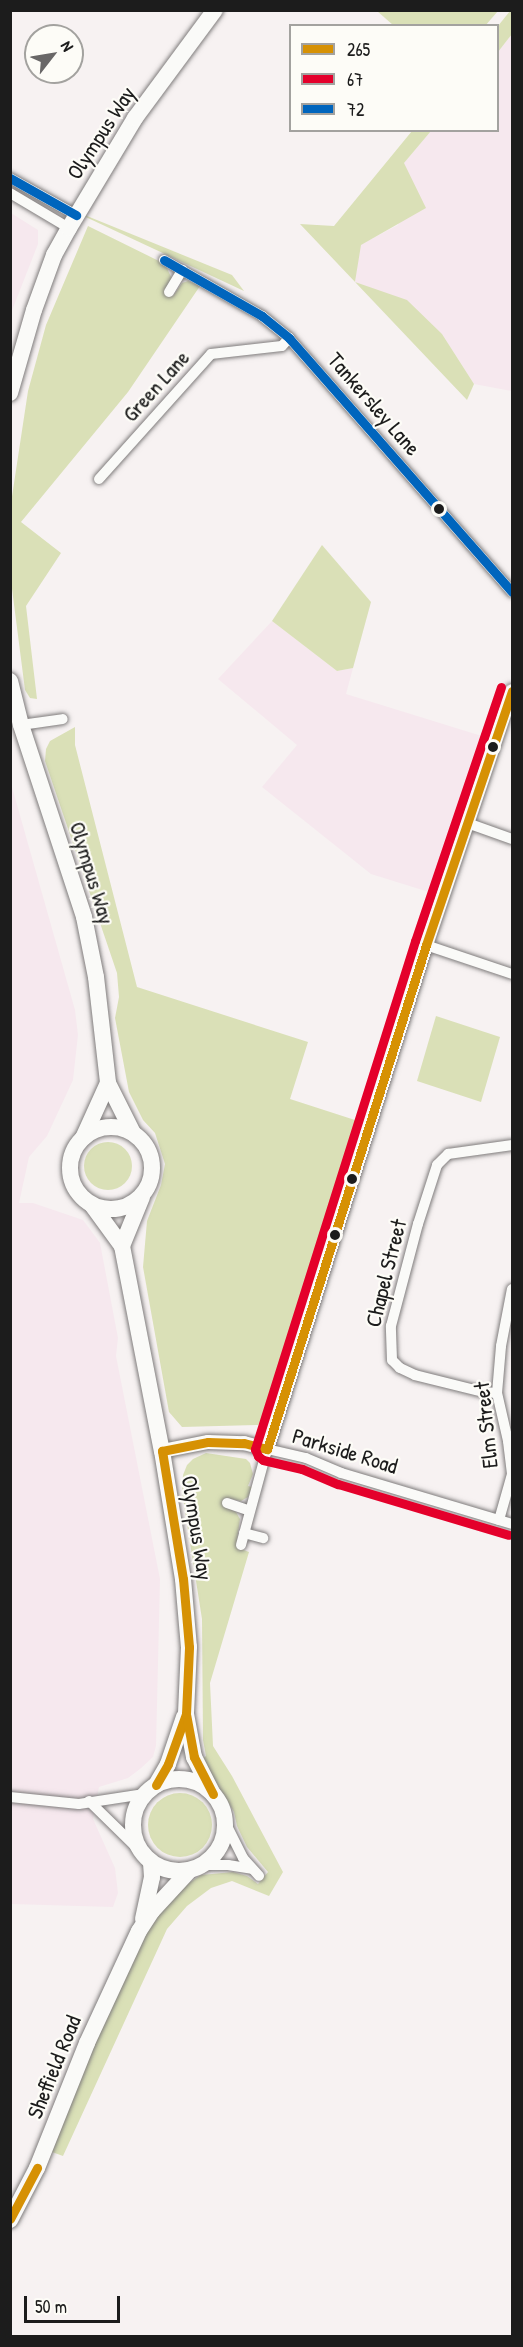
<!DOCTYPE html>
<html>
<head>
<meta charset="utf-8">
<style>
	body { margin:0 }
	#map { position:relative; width:523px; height:2347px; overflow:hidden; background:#f7f2f2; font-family:"Patrick Hand",sans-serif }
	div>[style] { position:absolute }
	.built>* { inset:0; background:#f6e8ee }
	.green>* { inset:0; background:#dae0b7 }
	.round { border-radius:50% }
	.roads { filter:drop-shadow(0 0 2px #7f7c7c) drop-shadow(0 0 2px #7f7c7c) }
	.minor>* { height:10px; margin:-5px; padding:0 5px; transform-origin:5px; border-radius:5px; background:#fafaf8 }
	.tertiary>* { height:14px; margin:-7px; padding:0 7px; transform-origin:7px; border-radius:7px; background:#fafaf8 }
	.primary>* { height:16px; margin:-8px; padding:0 8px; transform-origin:8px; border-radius:8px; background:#fafaf8 }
	.primary>.ring { margin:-8px; padding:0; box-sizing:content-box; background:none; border:16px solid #fafaf8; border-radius:50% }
	.bus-1>* { height:9px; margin:-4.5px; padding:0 4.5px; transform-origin:4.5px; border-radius:4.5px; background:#d69104 }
	.bus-2>* { height:9px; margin:-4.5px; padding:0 4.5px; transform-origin:4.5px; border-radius:4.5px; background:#e4002b }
	.bus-3>* { height:9px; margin:-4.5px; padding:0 4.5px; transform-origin:4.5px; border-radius:4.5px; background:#0065bd }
	.dots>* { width:16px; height:16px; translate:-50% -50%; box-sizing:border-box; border:3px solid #fdfcf7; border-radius:50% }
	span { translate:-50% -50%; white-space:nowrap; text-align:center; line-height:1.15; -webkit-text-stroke:4.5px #fdfcf7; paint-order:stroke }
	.street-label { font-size:22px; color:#1c1c1c }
	.frame { position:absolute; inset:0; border:12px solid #1c1c1c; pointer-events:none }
	.legend { position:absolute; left:289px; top:24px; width:210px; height:108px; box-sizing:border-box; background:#fdfcf7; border:2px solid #a3a29f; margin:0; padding:8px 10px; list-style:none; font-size:18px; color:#1c1c1c }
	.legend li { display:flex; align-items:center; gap:12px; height:30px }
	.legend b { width:30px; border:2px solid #a3a29f }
	.north { position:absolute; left:24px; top:24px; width:60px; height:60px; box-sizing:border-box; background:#fdfcf7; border:2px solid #a3a29f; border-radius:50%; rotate:59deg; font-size:16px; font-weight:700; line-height:24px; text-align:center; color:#1c1c1c }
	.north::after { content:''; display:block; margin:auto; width:21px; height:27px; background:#696767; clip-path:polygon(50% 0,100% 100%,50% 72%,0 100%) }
	.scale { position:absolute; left:24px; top:2296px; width:96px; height:27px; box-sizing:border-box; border:3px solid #1c1c1c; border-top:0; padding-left:8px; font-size:18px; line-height:21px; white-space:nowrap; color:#1c1c1c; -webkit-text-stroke:4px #fdfcf7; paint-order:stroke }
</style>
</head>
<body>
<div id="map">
	<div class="built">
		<div style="clip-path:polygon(512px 34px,512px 391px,474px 384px,442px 334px,355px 282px,360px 245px,398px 225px,404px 163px,431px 131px,498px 130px,498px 52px)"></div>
		<div style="clip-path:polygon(11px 213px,38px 230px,38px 244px,11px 313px)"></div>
		<div style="clip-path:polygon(272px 621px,337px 671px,353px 668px,346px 694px,485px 737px,432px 893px,371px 874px,262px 787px,297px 745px,218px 679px)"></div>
		<div style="clip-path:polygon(10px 780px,75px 1010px,78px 1035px,73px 1080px,47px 1136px,29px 1157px,19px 1203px,33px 1203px,83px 1220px,100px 1243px,118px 1338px,116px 1356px,160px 1579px,156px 1746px,153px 1757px,140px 1769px,128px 1778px,99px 1787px,93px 1819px,115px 1868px,118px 1893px,113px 1907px,11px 1904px)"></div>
	</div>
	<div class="green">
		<div style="clip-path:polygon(377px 11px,498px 11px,485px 26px,393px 25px)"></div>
		<div style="clip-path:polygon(510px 11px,512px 11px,512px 34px,498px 52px,498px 26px)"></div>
		<div style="clip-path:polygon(412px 131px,431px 131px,404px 163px,426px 208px,361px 245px,355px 282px,407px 300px,442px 334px,474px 384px,467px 400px,300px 224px,334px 226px)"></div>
		<div style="clip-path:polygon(60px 205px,232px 275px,244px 291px)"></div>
		<div style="clip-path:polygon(88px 226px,165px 264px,172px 279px,164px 292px,173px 296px,182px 283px,188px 281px,200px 286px,128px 392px,21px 522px,61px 553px,26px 606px,37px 699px,30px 698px,25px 690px,11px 581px,11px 503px,28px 391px,46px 325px)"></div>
		<div style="clip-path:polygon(322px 545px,371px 602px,353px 668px,337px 671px,272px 621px)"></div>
		<div style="clip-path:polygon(75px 727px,75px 745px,137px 987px,308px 1042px,290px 1099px,358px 1121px,274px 1381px,272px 1397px,266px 1414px,258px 1425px,182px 1427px,169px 1412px,143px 1267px,147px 1221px,161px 1185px,165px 1164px,155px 1133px,143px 1120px,129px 1092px,115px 1018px,119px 997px,117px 973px,45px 761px,46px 749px,50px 741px)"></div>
		<div style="clip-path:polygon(436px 1016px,500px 1037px,481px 1102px,417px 1081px)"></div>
		<div class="round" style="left:84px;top:1142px;width:48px;height:48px"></div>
		<div style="clip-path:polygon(206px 1453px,246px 1459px,250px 1463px,253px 1474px,248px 1486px,252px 1487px,248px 1497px,241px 1501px,226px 1498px,224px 1506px,236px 1512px,240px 1519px,236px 1547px,249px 1552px,210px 1683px,213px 1746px,232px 1776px,283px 1872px,269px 1896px,232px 1881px,211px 1888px,187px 1906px,167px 1929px,63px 2156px,52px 2152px,84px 2069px,146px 1927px,189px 1883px,201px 1875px,233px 1872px,247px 1876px,258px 1884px,268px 1872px,247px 1847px,237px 1826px,234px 1812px,202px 1759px,206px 1756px,203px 1740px,202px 1619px,182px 1492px,183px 1475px,187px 1465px,193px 1459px)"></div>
		<div class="round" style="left:148px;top:1793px;width:64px;height:64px"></div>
	</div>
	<div class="roads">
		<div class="minor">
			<div style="left:10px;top:178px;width:76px;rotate:29.3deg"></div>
			<div style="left:10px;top:193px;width:69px;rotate:30.7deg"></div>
			<div style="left:164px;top:260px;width:113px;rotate:29.7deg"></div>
			<div style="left:262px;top:316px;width:35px;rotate:39deg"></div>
			<div style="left:289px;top:338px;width:338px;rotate:48.7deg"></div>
			<div style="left:169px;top:292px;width:26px;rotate:-59deg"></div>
			<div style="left:99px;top:479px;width:168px;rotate:-48.1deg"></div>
			<div style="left:211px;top:354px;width:71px;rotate:-6.4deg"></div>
			<div style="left:282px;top:346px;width:11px;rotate:-49deg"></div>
			<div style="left:21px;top:725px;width:42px;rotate:-8.1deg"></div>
			<div style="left:467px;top:823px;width:48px;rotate:19.6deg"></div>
			<div style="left:426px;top:945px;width:91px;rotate:18.6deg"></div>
			<div style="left:497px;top:1393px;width:14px;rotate:-176deg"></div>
			<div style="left:483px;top:1392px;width:70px;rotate:-166deg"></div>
			<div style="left:415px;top:1375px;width:17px;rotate:-155deg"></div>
			<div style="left:400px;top:1368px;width:11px;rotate:-135deg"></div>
			<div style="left:392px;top:1360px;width:34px;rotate:-92deg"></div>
			<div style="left:391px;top:1326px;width:106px;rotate:-75.2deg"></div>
			<div style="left:418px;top:1224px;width:62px;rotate:-72.1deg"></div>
			<div style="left:437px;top:1165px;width:16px;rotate:-45deg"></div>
			<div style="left:448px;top:1154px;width:65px;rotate:-8deg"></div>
			<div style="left:227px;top:1503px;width:24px;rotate:19deg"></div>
			<div style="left:499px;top:1520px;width:48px;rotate:-74.2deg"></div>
			<div style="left:512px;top:1474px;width:33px;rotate:-97deg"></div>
			<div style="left:508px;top:1441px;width:49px;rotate:-102.9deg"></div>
			<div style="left:497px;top:1393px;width:47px;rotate:-85.1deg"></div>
			<div style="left:501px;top:1346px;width:58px;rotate:-79.1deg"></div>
			<div style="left:244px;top:1533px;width:20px;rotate:15deg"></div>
			<div style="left:241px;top:1545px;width:99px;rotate:-74.8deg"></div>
			<div style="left:267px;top:1449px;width:40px;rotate:13deg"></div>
			<div style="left:306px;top:1458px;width:38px;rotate:23deg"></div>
			<div style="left:341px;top:1473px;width:178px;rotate:16.6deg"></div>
			<div style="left:10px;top:1797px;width:69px;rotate:5.8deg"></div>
			<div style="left:79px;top:1804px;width:66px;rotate:-8.7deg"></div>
			<div style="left:89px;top:1801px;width:71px;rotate:44.4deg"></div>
			<div style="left:225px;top:1822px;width:40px;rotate:63.4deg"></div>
			<div style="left:243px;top:1858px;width:24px;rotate:48deg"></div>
			<div style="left:202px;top:1865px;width:26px"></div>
			<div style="left:228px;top:1865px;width:24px;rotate:9deg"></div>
		</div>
		<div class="tertiary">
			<div style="left:162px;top:1451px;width:47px;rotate:-11.1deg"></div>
			<div style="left:208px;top:1442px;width:36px;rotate:2deg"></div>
			<div style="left:244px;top:1443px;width:24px;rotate:15deg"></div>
			<div style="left:267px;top:1449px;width:528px;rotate:-72.49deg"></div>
			<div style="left:426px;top:945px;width:268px;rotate:-71.3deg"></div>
		</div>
		<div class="primary">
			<div style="left:10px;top:393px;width:86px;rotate:-73.9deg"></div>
			<div style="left:34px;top:310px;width:59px;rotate:-70deg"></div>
			<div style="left:54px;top:255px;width:31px;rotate:-61deg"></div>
			<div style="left:69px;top:228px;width:128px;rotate:-59deg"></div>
			<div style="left:135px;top:118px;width:134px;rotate:-53.5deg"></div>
			<div style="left:10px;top:681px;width:45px;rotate:76deg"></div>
			<div style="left:21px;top:725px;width:202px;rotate:71.8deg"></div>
			<div style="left:84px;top:917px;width:61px;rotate:78.7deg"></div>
			<div style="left:96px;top:977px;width:107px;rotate:83.5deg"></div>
			<div style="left:108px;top:1083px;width:56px;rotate:63.4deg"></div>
			<div class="ring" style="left:70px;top:1127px;width:66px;height:66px"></div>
			<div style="left:83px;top:1138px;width:60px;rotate:-65.6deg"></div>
			<div style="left:92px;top:1205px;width:51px;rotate:53.8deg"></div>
			<div style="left:122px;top:1246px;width:209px;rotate:79deg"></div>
			<div style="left:162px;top:1451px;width:130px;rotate:80.7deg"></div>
			<div style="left:183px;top:1579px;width:68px;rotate:85deg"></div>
			<div style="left:189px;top:1647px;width:67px;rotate:92.6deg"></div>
			<div style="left:186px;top:1714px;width:44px;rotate:79.5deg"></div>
			<div style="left:194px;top:1757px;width:42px;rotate:62.8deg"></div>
			<div style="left:122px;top:1246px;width:53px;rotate:-67.8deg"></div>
			<div class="ring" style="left:133px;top:1779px;width:76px;height:76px"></div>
			<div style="left:156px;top:1785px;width:24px;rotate:-60deg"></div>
			<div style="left:168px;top:1764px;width:50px;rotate:-71.2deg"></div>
			<div style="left:143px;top:1919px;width:43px;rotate:-77.9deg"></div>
			<div style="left:152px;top:1877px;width:15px;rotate:-94deg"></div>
			<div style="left:10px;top:2220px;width:59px;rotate:-62.6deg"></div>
			<div style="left:37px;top:2168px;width:135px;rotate:-68.2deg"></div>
			<div style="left:87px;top:2043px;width:123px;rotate:-65.1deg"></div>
			<div style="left:139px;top:1931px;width:24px;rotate:-57deg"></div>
			<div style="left:152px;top:1911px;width:56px;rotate:-47.2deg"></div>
		</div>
	</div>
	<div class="bus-1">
		<div style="left:156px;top:1785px;width:24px;rotate:-60deg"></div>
		<div style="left:168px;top:1764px;width:53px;rotate:-70.2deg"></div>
		<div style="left:213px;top:1794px;width:42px;rotate:-117.2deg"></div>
		<div style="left:194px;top:1757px;width:44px;rotate:-100.5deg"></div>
		<div style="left:186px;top:1714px;width:67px;rotate:-87.4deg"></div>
		<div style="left:189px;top:1647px;width:68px;rotate:-95deg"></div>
		<div style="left:183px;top:1579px;width:130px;rotate:-99.3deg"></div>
		<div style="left:162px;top:1451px;width:47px;rotate:-11.1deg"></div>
		<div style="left:208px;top:1442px;width:36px;rotate:2deg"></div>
		<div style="left:244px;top:1443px;width:24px;rotate:15deg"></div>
		<div style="left:267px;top:1449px;width:528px;rotate:-72.49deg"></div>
		<div style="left:426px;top:945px;width:268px;rotate:-71.3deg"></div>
		<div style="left:10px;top:2219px;width:58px;rotate:-62.1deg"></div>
	</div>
	<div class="bus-2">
		<div style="left:501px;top:687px;width:268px;rotate:108.7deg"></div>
		<div style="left:415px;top:941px;width:533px;rotate:107.48deg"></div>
		<div style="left:255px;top:1449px;width:8px;rotate:67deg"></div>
		<div style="left:258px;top:1456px;width:6px;rotate:39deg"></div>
		<div style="left:263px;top:1460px;width:40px;rotate:13deg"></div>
		<div style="left:302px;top:1469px;width:39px;rotate:23deg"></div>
		<div style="left:338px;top:1484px;width:178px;rotate:16.6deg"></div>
	</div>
	<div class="bus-3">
		<div style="left:10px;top:178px;width:76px;rotate:29.3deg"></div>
		<div style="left:164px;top:260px;width:113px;rotate:29.7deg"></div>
		<div style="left:262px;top:316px;width:35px;rotate:39deg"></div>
		<div style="left:289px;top:338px;width:338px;rotate:48.7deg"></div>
	</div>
	<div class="dots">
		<div style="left:439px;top:509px;background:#1c1c1c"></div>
		<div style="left:493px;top:747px;background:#1c1c1c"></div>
		<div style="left:352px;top:1179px;background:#1c1c1c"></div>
		<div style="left:335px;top:1235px;background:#1c1c1c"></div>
	</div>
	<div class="street-label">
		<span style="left:101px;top:133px;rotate:-57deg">Olympus Way</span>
		<span style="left:156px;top:386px;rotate:-48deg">Green Lane</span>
		<span style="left:374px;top:404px;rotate:49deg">Tankersley Lane</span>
		<span style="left:92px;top:873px;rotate:73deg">Olympus Way</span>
		<span style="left:386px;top:1273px;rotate:-76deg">Chapel Street</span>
		<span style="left:486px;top:1425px;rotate:-96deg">Elm Street</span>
		<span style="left:345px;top:1451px;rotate:17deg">Parkside Road</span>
		<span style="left:197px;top:1528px;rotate:81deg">Olympus Way</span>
		<span style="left:54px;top:2067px;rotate:-68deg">Sheffield Road</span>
	</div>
	<div class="frame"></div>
	<ul class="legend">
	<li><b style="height:8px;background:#d69104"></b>265</li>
	<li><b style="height:8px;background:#e4002b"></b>67</li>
	<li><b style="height:8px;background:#0065bd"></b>72</li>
	</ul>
	<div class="north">N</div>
	<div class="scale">50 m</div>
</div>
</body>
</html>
